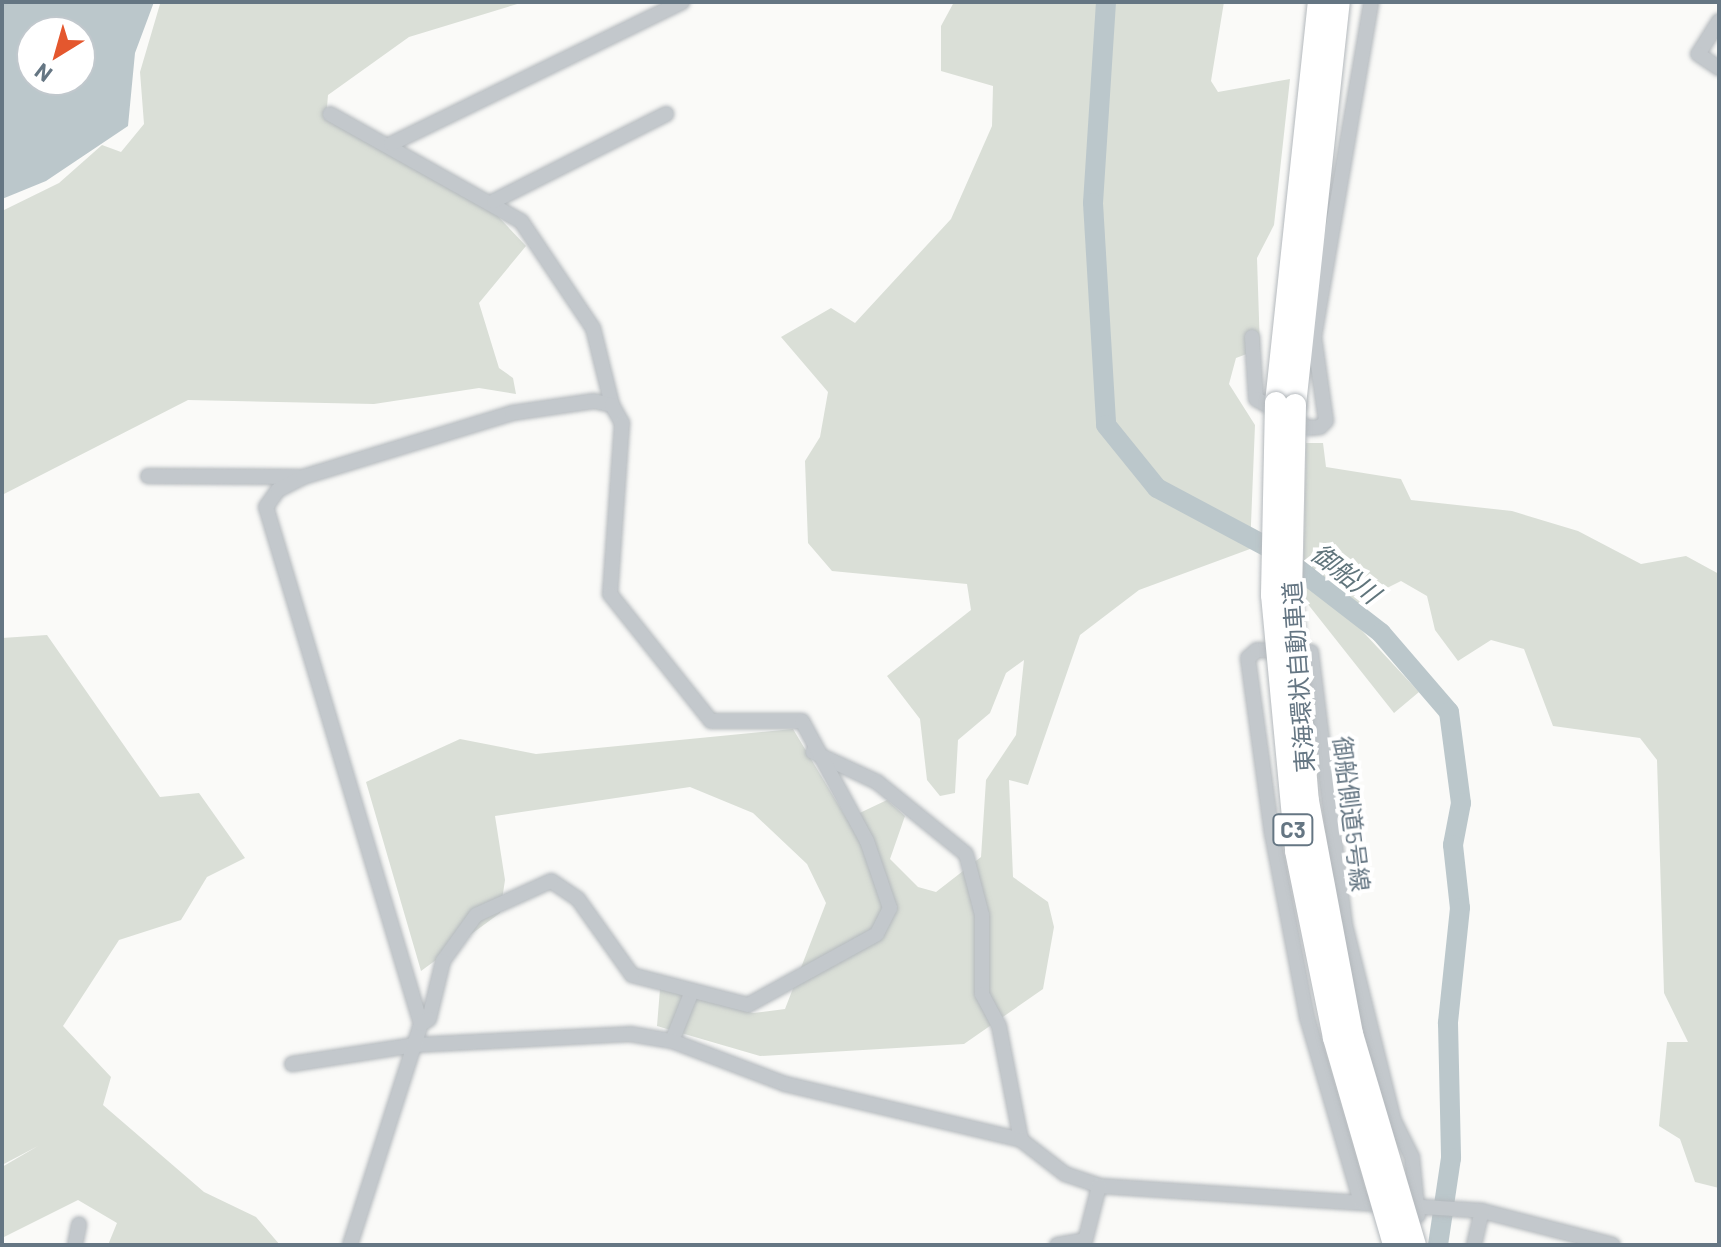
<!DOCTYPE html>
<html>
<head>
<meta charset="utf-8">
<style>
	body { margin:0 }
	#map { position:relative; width:1721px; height:1247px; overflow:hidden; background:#fafaf8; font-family:Barlow,"Noto Sans JP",sans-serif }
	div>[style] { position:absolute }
	.green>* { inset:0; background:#dadfd7 }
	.water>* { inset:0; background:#bbc7cb }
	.river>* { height:20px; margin:-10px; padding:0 10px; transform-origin:10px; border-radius:10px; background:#bbc7cb }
	.roads { filter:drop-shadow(0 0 2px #b4b9bd) drop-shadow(0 0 2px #b4b9bd) }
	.minor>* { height:14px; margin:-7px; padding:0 7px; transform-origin:7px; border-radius:7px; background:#c3c8cc }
	.highway>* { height:22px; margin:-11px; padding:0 11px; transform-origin:11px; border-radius:11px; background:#fff }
	.bridges { filter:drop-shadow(0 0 2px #b4b9bd) drop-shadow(0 0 2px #b4b9bd) }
	.highway-bridge>* { height:22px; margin:-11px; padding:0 11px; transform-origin:11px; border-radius:11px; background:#fff }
	span { translate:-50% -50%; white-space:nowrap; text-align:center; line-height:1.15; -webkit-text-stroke:8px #fff; paint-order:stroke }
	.shield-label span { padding:2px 6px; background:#fff; border:2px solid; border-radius:6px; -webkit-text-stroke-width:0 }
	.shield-label { font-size:22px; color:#657683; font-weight:700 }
	.street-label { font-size:24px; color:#657683 }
	.water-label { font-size:26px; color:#60757c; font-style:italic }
	.frame { position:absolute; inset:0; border:4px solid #657683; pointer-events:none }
	.north { position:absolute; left:16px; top:16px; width:80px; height:80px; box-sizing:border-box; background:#fff; border:2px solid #c1c8cd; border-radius:50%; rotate:217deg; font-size:22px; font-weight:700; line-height:32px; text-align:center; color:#657683 }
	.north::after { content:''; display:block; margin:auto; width:28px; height:36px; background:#e4572e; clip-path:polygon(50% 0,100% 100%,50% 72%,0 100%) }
</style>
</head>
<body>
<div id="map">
	<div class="green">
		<div style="clip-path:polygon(524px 2px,409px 37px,328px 95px,326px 119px,490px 208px,526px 246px,479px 303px,499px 368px,513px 378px,516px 394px,479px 388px,374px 404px,188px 400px,2px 495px,2px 211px,59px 183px,102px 145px,121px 152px,144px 124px,140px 72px,160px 4px)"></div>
		<div style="clip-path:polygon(954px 2px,1224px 2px,1211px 81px,1218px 92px,1290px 79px,1274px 225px,1257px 258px,1260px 349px,1236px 358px,1229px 384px,1255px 425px,1250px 549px,1139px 590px,1080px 635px,1028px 785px,1009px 780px,1013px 877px,1048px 902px,1054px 927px,1043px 989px,964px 1044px,760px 1056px,657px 1026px,660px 989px,753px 1013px,785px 1009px,826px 903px,807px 864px,753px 813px,690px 787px,495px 816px,505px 880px,500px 913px,421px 971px,366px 782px,460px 739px,536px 754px,793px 729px,847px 819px,887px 800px,905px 816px,890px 859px,918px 887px,936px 892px,981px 857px,986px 780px,1016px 735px,1024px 660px,1006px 673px,990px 713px,958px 740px,955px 793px,940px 796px,927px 780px,920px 719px,887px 676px,971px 610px,967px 584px,832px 571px,808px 543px,805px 461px,820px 437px,828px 392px,781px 337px,831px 308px,855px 323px,951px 219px,992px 126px,993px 86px,941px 71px,941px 26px)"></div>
		<div style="clip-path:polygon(1306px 443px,1323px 443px,1326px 467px,1401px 479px,1411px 500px,1512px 511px,1578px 531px,1641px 564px,1686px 556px,1719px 574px,1719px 1188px,1695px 1182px,1680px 1139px,1659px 1126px,1667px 1042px,1688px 1042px,1664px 993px,1657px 760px,1640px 738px,1553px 726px,1524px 649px,1491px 640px,1458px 661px,1435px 630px,1427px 596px,1401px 581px,1359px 602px,1353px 621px,1419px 692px,1394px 713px,1303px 598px)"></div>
		<div style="clip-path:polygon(47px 635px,160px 797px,199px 793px,245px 858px,207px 877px,181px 920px,119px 940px,63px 1026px,111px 1077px,103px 1105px,204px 1192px,256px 1217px,280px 1245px,108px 1245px,117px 1223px,78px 1200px,2px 1238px,2px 1167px,38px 1146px,2px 1165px,2px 638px)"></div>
	</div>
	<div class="water">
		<div style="clip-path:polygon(evenodd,2px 2px,154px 2px,135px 53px,128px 126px,46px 181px,2px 199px,2px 2px,32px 32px,80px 32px,80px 80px,32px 80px,32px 32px)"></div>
	</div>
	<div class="river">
		<div style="left:1106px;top:2px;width:201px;rotate:93.7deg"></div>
		<div style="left:1093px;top:203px;width:222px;rotate:86.6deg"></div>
		<div style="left:1106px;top:425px;width:81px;rotate:51deg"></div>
		<div style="left:1157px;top:488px;width:134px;rotate:28.1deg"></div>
		<div style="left:1275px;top:551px;width:134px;rotate:37.7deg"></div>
		<div style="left:1381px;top:633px;width:104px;rotate:49.3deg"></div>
		<div style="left:1449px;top:712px;width:92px;rotate:82.5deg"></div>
		<div style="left:1461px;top:803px;width:43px;rotate:100.8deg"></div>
		<div style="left:1453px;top:845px;width:63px;rotate:83.7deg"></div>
		<div style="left:1460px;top:908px;width:116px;rotate:96deg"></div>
		<div style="left:1448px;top:1023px;width:135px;rotate:88.7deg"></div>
		<div style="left:1451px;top:1158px;width:88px;rotate:98.5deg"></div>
	</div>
	<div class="roads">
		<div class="minor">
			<div style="left:1719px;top:21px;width:39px;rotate:122deg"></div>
			<div style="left:1698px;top:54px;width:25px;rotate:34deg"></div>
			<div style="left:330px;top:114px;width:219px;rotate:29.3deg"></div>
			<div style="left:521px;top:221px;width:129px;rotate:56.1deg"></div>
			<div style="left:593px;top:328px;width:79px;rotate:76.1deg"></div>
			<div style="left:391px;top:144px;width:324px;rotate:-26deg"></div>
			<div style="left:494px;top:201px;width:193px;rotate:-26.8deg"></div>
			<div style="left:1252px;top:337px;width:62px;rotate:86.3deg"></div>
			<div style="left:1256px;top:399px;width:60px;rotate:28.7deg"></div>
			<div style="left:1309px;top:428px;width:11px;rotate:-5deg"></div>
			<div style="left:1320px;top:427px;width:8px;rotate:-45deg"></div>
			<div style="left:1326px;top:421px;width:85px;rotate:-98.1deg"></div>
			<div style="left:1314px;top:337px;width:340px;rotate:-80.3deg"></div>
			<div style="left:148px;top:476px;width:150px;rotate:0.4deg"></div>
			<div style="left:813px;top:752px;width:71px;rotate:25.1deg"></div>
			<div style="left:877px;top:782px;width:114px;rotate:39deg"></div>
			<div style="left:966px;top:854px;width:63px;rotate:75.3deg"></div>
			<div style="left:982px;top:915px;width:79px;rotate:90deg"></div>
			<div style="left:982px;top:994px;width:36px;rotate:62deg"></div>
			<div style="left:999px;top:1026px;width:116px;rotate:79.1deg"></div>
			<div style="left:672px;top:1041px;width:54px;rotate:-68.2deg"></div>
			<div style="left:292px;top:1064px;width:124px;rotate:-8.8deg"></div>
			<div style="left:415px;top:1045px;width:215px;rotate:-2.9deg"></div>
			<div style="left:630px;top:1034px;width:43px;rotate:9.5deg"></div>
			<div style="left:672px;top:1041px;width:121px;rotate:20.8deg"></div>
			<div style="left:785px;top:1084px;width:243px;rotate:13.3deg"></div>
			<div style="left:1021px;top:1140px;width:56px;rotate:37.7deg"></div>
			<div style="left:1065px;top:1174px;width:36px;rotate:19deg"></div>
			<div style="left:1099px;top:1186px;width:384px;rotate:3.7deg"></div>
			<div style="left:1482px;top:1211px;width:135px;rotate:14.5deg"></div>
			<div style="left:1361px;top:1202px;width:193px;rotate:-106.3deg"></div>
			<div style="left:1307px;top:1017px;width:186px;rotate:-100.8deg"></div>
			<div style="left:1272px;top:834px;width:178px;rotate:-97.8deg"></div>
			<div style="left:1248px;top:658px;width:12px;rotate:-42deg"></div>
			<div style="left:1257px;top:650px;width:54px;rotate:2.1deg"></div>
			<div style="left:1311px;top:652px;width:275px;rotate:82.9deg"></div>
			<div style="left:1345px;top:925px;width:202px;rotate:76deg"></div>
			<div style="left:1394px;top:1121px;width:40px;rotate:63.4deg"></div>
			<div style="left:1412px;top:1157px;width:59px;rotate:84.2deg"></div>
			<div style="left:75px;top:1245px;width:21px;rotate:-79deg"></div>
			<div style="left:350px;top:1245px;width:232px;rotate:-72.2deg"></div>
			<div style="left:421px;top:1024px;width:540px;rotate:-106.69deg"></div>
			<div style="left:266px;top:507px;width:21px;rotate:-55deg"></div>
			<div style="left:278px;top:490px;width:28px;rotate:-27deg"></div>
			<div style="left:303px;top:477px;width:219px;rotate:-17deg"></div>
			<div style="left:512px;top:413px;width:83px;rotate:-8.3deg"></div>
			<div style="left:594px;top:401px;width:18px;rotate:13deg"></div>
			<div style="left:612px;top:405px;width:21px;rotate:61deg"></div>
			<div style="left:622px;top:423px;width:171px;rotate:94deg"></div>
			<div style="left:610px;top:594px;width:162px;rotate:51.5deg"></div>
			<div style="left:711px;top:721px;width:91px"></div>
			<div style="left:802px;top:721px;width:136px;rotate:61.6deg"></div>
			<div style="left:867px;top:841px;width:71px;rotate:71.1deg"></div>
			<div style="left:890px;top:908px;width:29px;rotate:117deg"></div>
			<div style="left:877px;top:934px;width:147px;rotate:151.2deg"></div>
			<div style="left:748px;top:1005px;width:120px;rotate:-165.5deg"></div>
			<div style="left:632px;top:975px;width:93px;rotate:-125.4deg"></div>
			<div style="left:578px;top:899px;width:32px;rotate:-146deg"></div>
			<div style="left:551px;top:881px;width:82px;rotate:155.6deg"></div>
			<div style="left:476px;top:915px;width:57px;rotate:125.7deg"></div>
			<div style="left:443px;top:961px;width:60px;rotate:103.6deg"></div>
			<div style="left:429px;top:1019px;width:9px;rotate:148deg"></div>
			<div style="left:1057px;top:1245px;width:28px;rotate:-10deg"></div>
			<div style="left:1084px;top:1245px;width:61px;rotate:-75.7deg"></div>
			<div style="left:1474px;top:1245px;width:35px;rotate:-77deg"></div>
		</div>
		<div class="highway">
			<div style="left:1276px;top:403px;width:403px;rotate:-83.9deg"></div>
			<div style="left:1295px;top:405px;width:405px;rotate:-83.8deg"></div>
		</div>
	</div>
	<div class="bridges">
		<div class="highway-bridge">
			<div style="left:1276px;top:403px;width:192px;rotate:91.2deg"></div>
			<div style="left:1272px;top:595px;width:257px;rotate:84.6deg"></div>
			<div style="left:1296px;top:851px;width:191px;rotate:78.5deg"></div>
			<div style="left:1334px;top:1038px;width:216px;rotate:73.8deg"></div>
			<div style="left:1295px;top:405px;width:191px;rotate:91.2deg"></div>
			<div style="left:1291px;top:596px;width:206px;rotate:85.3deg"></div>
			<div style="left:1308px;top:801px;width:237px;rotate:79.3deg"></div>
			<div style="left:1352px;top:1034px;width:220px;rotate:73.4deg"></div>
		</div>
	</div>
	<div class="shield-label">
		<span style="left:1293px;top:830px">C3</span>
	</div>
	<div class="street-label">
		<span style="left:1298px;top:677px;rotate:-94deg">東海環状自動車道</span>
		<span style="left:1352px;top:814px;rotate:83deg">御船側道5号線</span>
	</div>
	<div class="water-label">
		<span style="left:1346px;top:573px;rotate:38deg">御船川</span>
	</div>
	<div class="frame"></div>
	<div class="north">N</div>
</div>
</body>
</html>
